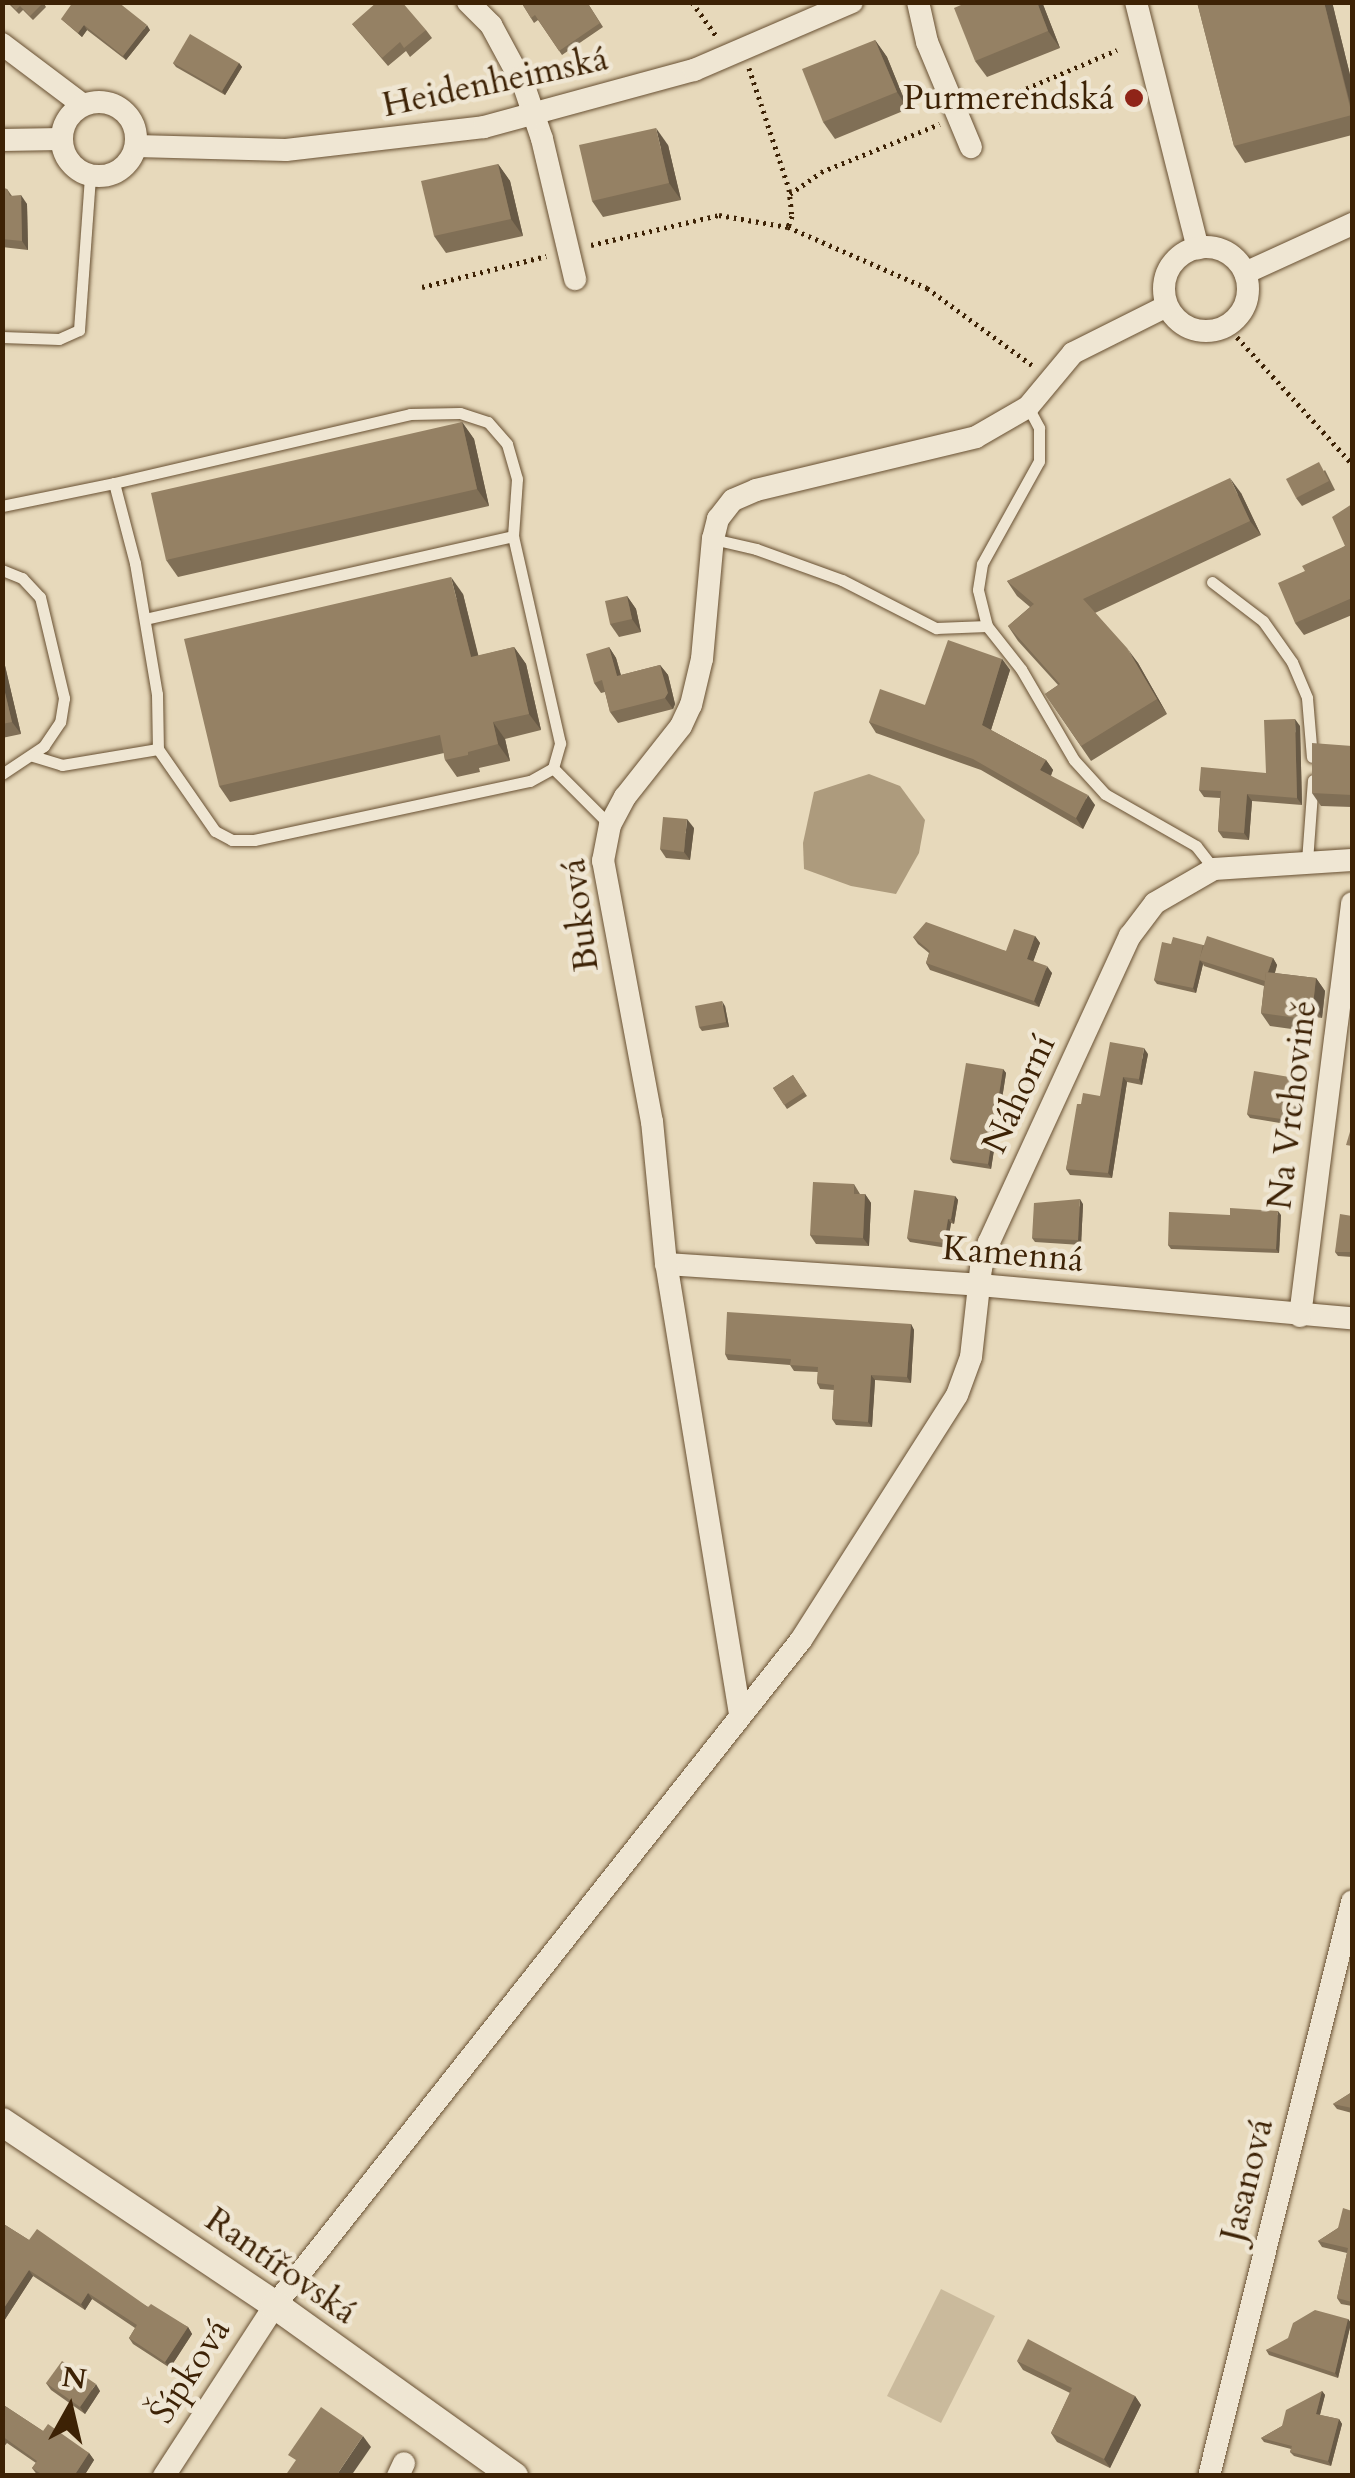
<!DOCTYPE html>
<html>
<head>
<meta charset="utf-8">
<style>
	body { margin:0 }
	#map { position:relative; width:1355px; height:2478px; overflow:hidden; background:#e7d9bb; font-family:Cardo,serif }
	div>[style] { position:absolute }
	.green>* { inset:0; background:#caba9c }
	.water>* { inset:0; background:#ad9b7d }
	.path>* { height:5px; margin-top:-2.5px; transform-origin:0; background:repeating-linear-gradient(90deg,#3d2205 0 2.5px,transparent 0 7.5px) }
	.roads { filter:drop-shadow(0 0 2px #685032) drop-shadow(0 0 2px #685032) }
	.service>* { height:11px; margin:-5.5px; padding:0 5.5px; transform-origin:5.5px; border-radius:5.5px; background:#efe6d3 }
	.minor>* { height:22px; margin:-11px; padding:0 11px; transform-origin:11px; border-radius:11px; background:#efe6d3 }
	.minor>.ring { margin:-11px; padding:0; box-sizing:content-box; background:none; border:22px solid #efe6d3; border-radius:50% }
	.tertiary>* { height:28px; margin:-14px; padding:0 14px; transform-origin:14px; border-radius:14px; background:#efe6d3 }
	.wall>* { inset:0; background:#806f56 }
	.shaded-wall>* { inset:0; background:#685a46 }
	.building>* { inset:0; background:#958164 }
	.dots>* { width:28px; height:28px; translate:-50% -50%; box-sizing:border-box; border:5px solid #efe6d3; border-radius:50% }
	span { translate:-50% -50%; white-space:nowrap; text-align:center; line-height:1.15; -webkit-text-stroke:9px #efe6d3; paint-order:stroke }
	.street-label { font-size:35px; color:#3d2205 }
	.poi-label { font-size:35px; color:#3d2205 }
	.right { translate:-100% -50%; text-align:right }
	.frame { position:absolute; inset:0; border:5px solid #3d2205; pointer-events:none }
	.north { position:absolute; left:20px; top:2358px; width:100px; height:100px; -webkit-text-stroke:8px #efe6d3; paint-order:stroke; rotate:8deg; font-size:28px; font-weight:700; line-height:40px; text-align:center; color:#3d2205 }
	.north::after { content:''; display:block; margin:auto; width:35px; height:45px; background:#3d2205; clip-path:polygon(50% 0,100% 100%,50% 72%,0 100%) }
</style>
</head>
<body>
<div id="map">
	<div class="green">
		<div style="clip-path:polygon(941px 2289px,995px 2316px,941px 2423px,887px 2396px)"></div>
	</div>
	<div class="water">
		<div style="clip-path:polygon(869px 774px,900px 786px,925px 820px,919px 853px,896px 894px,851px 886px,804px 869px,803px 843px,814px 792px)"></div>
	</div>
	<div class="path">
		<div style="left:692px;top:2px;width:43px;rotate:54.5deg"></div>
		<div style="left:749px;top:68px;width:127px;rotate:71.7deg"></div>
		<div style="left:789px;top:189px;width:27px;rotate:84deg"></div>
		<div style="left:792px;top:216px;width:12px;rotate:110deg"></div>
		<div style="left:788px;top:227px;width:152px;rotate:23.7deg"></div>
		<div style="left:927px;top:288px;width:130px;rotate:36.3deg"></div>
		<div style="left:978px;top:109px;width:151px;rotate:-23deg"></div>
		<div style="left:790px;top:194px;width:38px;rotate:-35deg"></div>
		<div style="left:821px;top:172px;width:128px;rotate:-22deg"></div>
		<div style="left:591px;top:245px;width:131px;rotate:-13.2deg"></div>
		<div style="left:719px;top:215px;width:70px;rotate:9.9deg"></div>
		<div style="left:422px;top:287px;width:128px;rotate:-14deg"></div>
		<div style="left:1227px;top:326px;width:186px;rotate:47.8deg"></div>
	</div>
	<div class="roads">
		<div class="service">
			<div style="left:2px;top:337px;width:57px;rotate:2deg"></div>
			<div style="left:59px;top:339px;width:22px;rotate:-24deg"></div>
			<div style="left:79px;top:330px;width:155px;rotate:-85.9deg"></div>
			<div style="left:1028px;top:407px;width:24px;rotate:62deg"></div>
			<div style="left:1039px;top:428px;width:33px;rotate:90deg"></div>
			<div style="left:1039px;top:461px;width:118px;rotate:119deg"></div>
			<div style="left:982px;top:564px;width:26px;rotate:99deg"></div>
			<div style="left:978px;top:590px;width:37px;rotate:76deg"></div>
			<div style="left:987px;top:626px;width:55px;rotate:51.7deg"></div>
			<div style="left:1021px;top:669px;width:105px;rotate:59.8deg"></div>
			<div style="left:1074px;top:760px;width:46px;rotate:47.6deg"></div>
			<div style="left:1105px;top:794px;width:105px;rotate:29.7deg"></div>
			<div style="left:1196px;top:846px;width:29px;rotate:52deg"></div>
			<div style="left:114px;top:483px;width:304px;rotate:-13.1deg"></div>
			<div style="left:410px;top:414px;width:50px;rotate:-1.1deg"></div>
			<div style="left:460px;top:413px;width:29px;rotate:18deg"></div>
			<div style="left:488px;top:422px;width:29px;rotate:49deg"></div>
			<div style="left:507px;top:444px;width:36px;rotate:74deg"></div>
			<div style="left:517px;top:479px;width:57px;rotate:94deg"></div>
			<div style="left:2px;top:506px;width:114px;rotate:-11.6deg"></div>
			<div style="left:114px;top:483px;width:83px;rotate:75.3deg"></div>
			<div style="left:135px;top:563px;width:133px;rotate:80.5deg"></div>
			<div style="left:157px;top:694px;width:55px;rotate:89deg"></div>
			<div style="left:713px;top:539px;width:44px;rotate:13.1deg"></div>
			<div style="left:756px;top:549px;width:91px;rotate:19.8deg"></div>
			<div style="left:842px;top:580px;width:106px;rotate:27.1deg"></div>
			<div style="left:936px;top:628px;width:51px;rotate:-2.2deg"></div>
			<div style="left:2px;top:570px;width:22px;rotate:22deg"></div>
			<div style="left:22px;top:578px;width:26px;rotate:47deg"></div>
			<div style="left:40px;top:597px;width:104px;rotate:76.6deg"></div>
			<div style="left:64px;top:698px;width:24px;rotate:99deg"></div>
			<div style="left:60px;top:722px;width:29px;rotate:124deg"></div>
			<div style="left:44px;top:746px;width:50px;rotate:146.3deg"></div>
			<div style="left:1212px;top:582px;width:64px;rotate:37.4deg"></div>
			<div style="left:1263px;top:621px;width:50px;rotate:54.7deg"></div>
			<div style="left:1292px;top:662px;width:39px;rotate:67deg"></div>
			<div style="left:1307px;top:698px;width:59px;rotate:85.2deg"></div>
			<div style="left:33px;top:756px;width:30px;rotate:17deg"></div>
			<div style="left:62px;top:765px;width:97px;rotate:-9.5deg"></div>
			<div style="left:158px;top:749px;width:100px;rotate:55.2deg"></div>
			<div style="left:215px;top:831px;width:19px;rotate:28deg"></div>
			<div style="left:232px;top:840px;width:22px"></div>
			<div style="left:254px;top:840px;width:282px;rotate:-12.1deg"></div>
			<div style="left:530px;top:781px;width:26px;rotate:-29deg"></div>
			<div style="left:553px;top:768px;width:26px;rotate:-74deg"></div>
			<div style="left:560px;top:743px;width:212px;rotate:-102.8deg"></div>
			<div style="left:513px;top:536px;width:377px;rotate:167.3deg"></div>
			<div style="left:553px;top:768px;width:81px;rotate:45deg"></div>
			<div style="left:1307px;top:861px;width:81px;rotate:-85.8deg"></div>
		</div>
		<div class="minor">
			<div style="left:468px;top:2px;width:33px;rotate:45deg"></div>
			<div style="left:491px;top:25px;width:69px;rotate:61.6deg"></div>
			<div style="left:524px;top:86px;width:56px;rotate:71.2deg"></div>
			<div style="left:542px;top:139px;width:144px;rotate:76.7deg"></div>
			<div style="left:918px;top:2px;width:41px;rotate:77.3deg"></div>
			<div style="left:927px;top:42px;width:114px;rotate:67.3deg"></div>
			<div style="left:1136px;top:2px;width:254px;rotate:75.9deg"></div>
			<div style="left:2px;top:44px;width:101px;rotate:37deg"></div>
			<div class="ring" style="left:62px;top:102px;width:52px;height:52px"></div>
			<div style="left:2px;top:140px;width:59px;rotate:-1deg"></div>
			<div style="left:136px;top:146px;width:150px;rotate:1.5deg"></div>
			<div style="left:286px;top:150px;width:199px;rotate:-6.6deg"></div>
			<div style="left:484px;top:127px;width:218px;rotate:-15.2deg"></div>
			<div style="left:694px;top:70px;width:172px;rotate:-23.3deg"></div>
			<div class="ring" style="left:1164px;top:247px;width:62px;height:62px"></div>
			<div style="left:1245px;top:273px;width:118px;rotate:-24.6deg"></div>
			<div style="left:666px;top:1264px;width:314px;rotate:3.8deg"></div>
			<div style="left:979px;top:1285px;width:374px;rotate:5.1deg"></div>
			<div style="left:1300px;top:1316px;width:416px;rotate:-82.8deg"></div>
			<div style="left:740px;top:1714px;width:456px;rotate:-99.3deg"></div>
			<div style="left:666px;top:1264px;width:143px;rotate:-95.6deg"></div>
			<div style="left:652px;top:1122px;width:266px;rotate:-100.6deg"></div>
			<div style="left:603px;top:861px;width:37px;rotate:-79deg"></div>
			<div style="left:610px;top:825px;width:32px;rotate:-62deg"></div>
			<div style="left:625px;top:797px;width:90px;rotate:-51.7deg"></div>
			<div style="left:681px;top:726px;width:23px;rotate:-65deg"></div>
			<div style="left:691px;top:705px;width:47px;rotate:-76.6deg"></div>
			<div style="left:702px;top:659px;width:121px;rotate:-84.8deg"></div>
			<div style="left:713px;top:539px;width:21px;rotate:-76deg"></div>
			<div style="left:718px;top:519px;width:24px;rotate:-52deg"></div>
			<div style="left:733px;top:500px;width:25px;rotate:-23deg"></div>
			<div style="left:756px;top:490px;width:226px;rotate:-13.5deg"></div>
			<div style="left:976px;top:437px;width:60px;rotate:-30deg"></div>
			<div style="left:1028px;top:407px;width:70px;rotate:-50.2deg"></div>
			<div style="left:1073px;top:353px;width:105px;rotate:-26.6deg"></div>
			<div style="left:164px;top:2476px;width:204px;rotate:-57deg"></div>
			<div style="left:275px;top:2305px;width:848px;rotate:-51.66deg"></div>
			<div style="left:801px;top:1640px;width:290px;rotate:-57.5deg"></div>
			<div style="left:957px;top:1395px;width:40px;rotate:-69.8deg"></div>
			<div style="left:971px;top:1357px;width:90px;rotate:-83.6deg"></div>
			<div style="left:981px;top:1268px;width:27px;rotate:-73deg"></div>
			<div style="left:989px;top:1242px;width:337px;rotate:-65.3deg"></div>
			<div style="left:1130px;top:936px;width:41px;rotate:-52.9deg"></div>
			<div style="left:1155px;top:903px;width:68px;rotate:-30deg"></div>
			<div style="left:1214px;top:869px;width:138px;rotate:-3.7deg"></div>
			<div style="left:398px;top:2476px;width:14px;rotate:-65deg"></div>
			<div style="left:1209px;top:2476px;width:592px;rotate:-76.01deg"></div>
		</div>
		<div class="tertiary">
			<div style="left:2px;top:2122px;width:329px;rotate:33.8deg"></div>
			<div style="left:275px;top:2305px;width:294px;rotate:35.6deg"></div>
		</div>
	</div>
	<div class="wall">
		<div style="clip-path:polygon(7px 2px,43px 2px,46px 7px,33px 20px,23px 10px,19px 14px)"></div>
		<div style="clip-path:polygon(521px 2px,587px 2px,603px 27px,562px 55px,538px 20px,534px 23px)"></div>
		<div style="clip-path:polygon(1042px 2px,1060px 48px,987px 77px,975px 61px)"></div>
		<div style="clip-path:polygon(1197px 2px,1332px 2px,1352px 83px,1352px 135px,1245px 163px,1234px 146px)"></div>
		<div style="clip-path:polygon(61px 19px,150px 30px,126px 60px,87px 30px,82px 37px)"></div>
		<div style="clip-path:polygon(352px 24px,426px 30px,432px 38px,410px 57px,406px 51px,388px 66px)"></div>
		<div style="clip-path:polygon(875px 40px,887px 57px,908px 109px,835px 139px,823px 122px)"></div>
		<div style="clip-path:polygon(173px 63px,239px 63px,242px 67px,225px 95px,176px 67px)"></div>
		<div style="clip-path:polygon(668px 145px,681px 200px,603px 217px,592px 201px)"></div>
		<div style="clip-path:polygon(498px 164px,510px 181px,523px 236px,446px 253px,434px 236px)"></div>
		<div style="clip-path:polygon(2px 188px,7px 189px,12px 196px,27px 204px,28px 250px,2px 247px)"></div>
		<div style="clip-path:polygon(462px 422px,474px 439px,489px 506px,178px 577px,166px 560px)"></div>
		<div style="clip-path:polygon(1325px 470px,1335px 490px,1302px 506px,1296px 498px)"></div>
		<div style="clip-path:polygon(1241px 493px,1261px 535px,1095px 613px,1138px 663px,1167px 714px,1091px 761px,1045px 694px,1058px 685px,1018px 641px,1008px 626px,1030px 607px,1017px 596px,1007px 581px)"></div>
		<div style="clip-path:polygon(1352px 504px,1352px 615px,1304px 635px,1295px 623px,1305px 571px,1345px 546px)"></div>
		<div style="clip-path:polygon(463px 594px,478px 656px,514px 647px,526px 664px,541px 730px,505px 739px,510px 761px,479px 768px,480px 772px,457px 777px,445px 760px,444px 753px,230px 802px,219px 786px)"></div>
		<div style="clip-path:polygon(627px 596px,636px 609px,641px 632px,619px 637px,610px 624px)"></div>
		<div style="clip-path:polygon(609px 647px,616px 658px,621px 675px,660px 665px,668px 675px,675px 704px,673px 709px,618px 723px,610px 712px,605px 692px,601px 693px,594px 683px)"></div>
		<div style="clip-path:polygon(2px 653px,21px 734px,2px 738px)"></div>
		<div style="clip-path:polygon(1002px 659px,1010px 670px,991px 730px,1046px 760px,1053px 770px,1051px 776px,1095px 805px,1083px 829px,981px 770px,876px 733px,869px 722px,925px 705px)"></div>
		<div style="clip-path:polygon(1300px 726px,1302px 805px,1252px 801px,1249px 840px,1223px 838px,1218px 831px,1220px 798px,1204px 797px,1199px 790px,1266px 773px)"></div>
		<div style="clip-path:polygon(1352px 746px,1352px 807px,1321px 806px,1312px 793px)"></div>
		<div style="clip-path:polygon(694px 828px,690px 860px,666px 858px,660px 849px)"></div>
		<div style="clip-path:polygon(1035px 936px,1040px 943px,1033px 961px,1052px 973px,1039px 1007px,930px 970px,926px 963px,929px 953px,918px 944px,913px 937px,1006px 951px)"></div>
		<div style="clip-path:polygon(1171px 944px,1203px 945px,1273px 958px,1277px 965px,1275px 973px,1316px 978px,1325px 991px,1322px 1018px,1308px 1016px,1306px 1031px,1270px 1026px,1261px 1013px,1264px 986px,1204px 966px,1203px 964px,1196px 993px,1157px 984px,1154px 980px)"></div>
		<div style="clip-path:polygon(725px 1006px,729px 1027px,702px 1031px,699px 1027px)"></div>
		<div style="clip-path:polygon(1148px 1054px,1142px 1085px,1127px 1082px,1112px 1178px,1070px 1175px,1066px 1169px,1081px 1104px,1100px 1096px)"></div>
		<div style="clip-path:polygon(1003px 1069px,1006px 1073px,991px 1169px,953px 1163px,950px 1159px)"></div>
		<div style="clip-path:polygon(793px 1075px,807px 1096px,787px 1109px,773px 1088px)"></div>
		<div style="clip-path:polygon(1298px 1082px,1298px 1126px,1250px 1118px,1247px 1114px)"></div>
		<div style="clip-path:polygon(854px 1184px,860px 1194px,865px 1194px,871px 1203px,869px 1246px,816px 1244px,810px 1235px)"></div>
		<div style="clip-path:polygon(955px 1196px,958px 1200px,954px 1224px,951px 1223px,947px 1248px,910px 1242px,907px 1238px)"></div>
		<div style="clip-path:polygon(1083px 1204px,1081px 1245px,1035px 1242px,1032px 1238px)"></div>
		<div style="clip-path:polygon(1230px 1215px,1281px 1215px,1279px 1253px,1171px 1249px,1168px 1245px)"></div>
		<div style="clip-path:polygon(1352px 1216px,1352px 1257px,1338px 1256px,1335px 1252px)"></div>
		<div style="clip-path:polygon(911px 1324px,914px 1330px,911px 1383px,875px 1380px,872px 1427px,836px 1425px,832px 1419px,834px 1390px,820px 1389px,817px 1383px,818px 1372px,794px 1371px,790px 1365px,728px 1360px,725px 1354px)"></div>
		<div style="clip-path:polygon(1352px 2092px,1352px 2113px,1337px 2109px,1333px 2104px)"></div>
		<div style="clip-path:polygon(1352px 2211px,1352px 2306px,1341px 2304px,1337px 2298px,1347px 2253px,1322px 2247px,1318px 2241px,1338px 2228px)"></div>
		<div style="clip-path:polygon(2px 2223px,29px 2240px,148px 2307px,188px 2327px,192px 2334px,170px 2368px,133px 2344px,129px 2338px,135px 2328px,92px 2299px,85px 2310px,33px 2276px,2px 2324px)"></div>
		<div style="clip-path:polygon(1348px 2319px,1351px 2323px,1338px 2378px,1269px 2355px,1266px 2350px)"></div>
		<div style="clip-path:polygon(1017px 2361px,1135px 2396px,1141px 2405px,1110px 2468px,1057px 2442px,1051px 2433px,1070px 2393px,1023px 2370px)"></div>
		<div style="clip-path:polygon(46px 2383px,100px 2391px,85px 2414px,51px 2390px)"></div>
		<div style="clip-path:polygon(1322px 2391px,1325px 2395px,1320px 2415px,1339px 2419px,1342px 2424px,1331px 2466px,1294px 2456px,1290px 2452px,1291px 2449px,1264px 2442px,1261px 2438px,1282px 2426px)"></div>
		<div style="clip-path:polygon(2px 2404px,43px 2431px,89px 2453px,94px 2460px,84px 2476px,38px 2476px,32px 2468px,36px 2463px,7px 2443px,2px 2449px)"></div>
	</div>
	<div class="shaded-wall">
		<div style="clip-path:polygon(1037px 2px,1042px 2px,1060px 48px,1048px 31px)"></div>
		<div style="clip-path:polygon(1324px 2px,1332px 2px,1352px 83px,1352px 111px)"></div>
		<div style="clip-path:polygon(84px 25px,87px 30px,82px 37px,78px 33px)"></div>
		<div style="clip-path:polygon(147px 25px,150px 30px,126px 60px,123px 56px)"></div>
		<div style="clip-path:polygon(875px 40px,887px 57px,908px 109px,897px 92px)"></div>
		<div style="clip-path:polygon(239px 63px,242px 67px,225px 95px,222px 91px)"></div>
		<div style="clip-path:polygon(656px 128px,668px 145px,681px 200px,669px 183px)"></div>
		<div style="clip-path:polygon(498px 164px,510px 181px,523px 236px,511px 219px)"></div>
		<div style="clip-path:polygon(21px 195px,27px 204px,28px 250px,22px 241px)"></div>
		<div style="clip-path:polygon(462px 422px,474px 439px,489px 506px,477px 489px)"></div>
		<div style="clip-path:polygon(1230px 478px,1241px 493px,1261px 535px,1250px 521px)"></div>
		<div style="clip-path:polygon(451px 577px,463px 594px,483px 674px,471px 657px)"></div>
		<div style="clip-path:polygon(627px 596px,636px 609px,641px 632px,632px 619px)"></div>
		<div style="clip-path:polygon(514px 647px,526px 664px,541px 730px,529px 714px)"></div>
		<div style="clip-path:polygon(609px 647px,616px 658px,624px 687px,617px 676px)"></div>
		<div style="clip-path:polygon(1127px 648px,1138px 663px,1167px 714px,1157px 699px)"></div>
		<div style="clip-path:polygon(2px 653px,21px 734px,12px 722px,2px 680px)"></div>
		<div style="clip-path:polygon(1002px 659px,1010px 670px,989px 736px,982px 725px)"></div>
		<div style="clip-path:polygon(660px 665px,668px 675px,675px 704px,673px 709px,665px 698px)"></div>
		<div style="clip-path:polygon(1295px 719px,1300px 726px,1302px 805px,1297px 798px)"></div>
		<div style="clip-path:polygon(493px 722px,505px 739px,510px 761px,498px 744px)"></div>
		<div style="clip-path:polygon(1046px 760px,1053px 770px,1048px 781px,1040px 770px)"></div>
		<div style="clip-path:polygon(1247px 794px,1252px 801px,1249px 840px,1244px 833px)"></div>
		<div style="clip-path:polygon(1088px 795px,1095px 805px,1083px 829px,1076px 818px)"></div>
		<div style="clip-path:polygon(687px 819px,694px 828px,690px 860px,684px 852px)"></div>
		<div style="clip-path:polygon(1035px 936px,1040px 943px,1032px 965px,1027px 959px)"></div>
		<div style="clip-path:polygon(1273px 958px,1277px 965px,1270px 988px,1265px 981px)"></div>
		<div style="clip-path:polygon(1200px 960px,1203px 964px,1196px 993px,1193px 988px)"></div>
		<div style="clip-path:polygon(1047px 966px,1052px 973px,1039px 1007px,1034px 1001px)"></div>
		<div style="clip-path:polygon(1316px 978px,1325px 991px,1322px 1018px,1313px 1005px)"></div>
		<div style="clip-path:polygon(722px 1001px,725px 1006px,729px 1027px,726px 1022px)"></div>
		<div style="clip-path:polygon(1298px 1004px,1308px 1016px,1306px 1031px,1297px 1018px)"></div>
		<div style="clip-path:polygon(1144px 1048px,1148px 1054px,1142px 1085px,1139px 1079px)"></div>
		<div style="clip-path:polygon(1003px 1069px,1006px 1073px,991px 1169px,988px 1164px)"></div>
		<div style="clip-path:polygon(1123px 1077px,1127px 1082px,1112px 1178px,1108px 1173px)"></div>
		<div style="clip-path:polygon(1295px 1078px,1298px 1082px,1298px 1126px,1295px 1121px)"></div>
		<div style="clip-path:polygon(865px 1194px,871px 1203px,869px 1246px,863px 1238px)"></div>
		<div style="clip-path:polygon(955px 1196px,958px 1200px,954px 1224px,951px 1219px)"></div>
		<div style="clip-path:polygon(1080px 1199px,1083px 1204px,1081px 1245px,1078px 1240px)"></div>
		<div style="clip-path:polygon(1278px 1211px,1281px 1215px,1279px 1253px,1276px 1249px)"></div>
		<div style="clip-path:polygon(948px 1219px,951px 1223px,947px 1248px,944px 1243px)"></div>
		<div style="clip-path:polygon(911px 1324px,914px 1330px,911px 1383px,907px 1377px)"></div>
		<div style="clip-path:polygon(871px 1375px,875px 1380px,872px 1427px,868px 1422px)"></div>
		<div style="clip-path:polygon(29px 2270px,33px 2276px,2px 2324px,2px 2311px)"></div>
		<div style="clip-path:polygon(88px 2293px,92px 2299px,85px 2310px,81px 2304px)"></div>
		<div style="clip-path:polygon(1348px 2319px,1351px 2323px,1338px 2378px,1335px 2373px)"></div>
		<div style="clip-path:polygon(188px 2327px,192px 2334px,170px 2368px,165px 2362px)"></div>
		<div style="clip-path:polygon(96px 2384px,100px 2391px,85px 2414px,80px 2407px)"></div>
		<div style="clip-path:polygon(1322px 2391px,1325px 2395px,1319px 2418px,1316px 2414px)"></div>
		<div style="clip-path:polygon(1135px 2396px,1141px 2405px,1110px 2468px,1104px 2459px)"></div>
		<div style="clip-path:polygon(1339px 2419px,1342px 2424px,1331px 2466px,1328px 2461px)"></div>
		<div style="clip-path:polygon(363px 2436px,371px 2447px,351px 2476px,336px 2476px)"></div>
		<div style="clip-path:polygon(89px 2453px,94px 2460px,84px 2476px,74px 2476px)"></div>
	</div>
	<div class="building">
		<div style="clip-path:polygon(9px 2px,43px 2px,43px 3px,30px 16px,20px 6px,16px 10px)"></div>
		<div style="clip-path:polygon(73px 2px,118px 2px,147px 25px,123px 56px,84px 25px,78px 33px,61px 19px)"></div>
		<div style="clip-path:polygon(377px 2px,402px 2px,426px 30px,404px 48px,400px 42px,382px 58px,352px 24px)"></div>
		<div style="clip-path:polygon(521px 2px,587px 2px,600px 23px,559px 51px,535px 15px,531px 18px)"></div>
		<div style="clip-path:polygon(968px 2px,1037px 2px,1048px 31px,975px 61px,954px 8px)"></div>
		<div style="clip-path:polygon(1197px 2px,1324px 2px,1352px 115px,1234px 146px)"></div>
		<div style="clip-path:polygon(190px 34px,239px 63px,222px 91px,173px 63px)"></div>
		<div style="clip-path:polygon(875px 40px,897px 92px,823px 122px,802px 69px)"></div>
		<div style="clip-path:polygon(656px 128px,669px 183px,592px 201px,579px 145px)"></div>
		<div style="clip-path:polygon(498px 164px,511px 219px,434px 236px,421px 181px)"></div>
		<div style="clip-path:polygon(2px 188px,7px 189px,10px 196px,21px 195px,22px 241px,2px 239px)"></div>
		<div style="clip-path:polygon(462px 422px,477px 489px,166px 560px,151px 493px)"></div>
		<div style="clip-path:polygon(1319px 462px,1329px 481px,1296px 498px,1286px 479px)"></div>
		<div style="clip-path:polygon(1230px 478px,1250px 521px,1083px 599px,1127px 648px,1157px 699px,1081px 746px,1045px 694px,1060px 684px,1008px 626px,1034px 604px,1007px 581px)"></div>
		<div style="clip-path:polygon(1352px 504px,1352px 598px,1295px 623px,1278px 583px,1305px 571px,1302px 566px,1345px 546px,1332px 517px)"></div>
		<div style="clip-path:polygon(451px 577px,471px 657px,514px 647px,529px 714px,493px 722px,498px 744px,468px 752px,468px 755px,445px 760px,440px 735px,219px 786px,184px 639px)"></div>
		<div style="clip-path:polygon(627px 596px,632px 619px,610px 624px,605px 601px)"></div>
		<div style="clip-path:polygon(948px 640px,1002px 659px,982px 725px,1046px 760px,1040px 770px,1088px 795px,1076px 818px,973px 759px,869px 722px,880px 689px,925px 705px)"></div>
		<div style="clip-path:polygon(609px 647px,617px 676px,660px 665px,668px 693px,665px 698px,610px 712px,602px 680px,594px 683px,586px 654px)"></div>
		<div style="clip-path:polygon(2px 680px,12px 722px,2px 724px)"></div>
		<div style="clip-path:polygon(1295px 719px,1297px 798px,1247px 794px,1244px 833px,1218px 831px,1221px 791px,1199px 790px,1201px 767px,1266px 773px,1264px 720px)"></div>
		<div style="clip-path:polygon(1312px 743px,1352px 746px,1352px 795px,1312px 793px)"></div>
		<div style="clip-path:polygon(663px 817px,687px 819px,684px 852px,660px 849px)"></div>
		<div style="clip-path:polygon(926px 922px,1006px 951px,1014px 929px,1035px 936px,1027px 959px,1047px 966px,1034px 1001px,926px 963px,930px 951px,913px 937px)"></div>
		<div style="clip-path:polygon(1207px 936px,1273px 958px,1268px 972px,1266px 972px,1265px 981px,1199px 960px)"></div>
		<div style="clip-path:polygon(1173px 937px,1203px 945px,1193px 988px,1154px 980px,1162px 942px,1171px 944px)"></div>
		<div style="clip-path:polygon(1266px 972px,1316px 978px,1313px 1005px,1298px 1004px,1297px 1018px,1261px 1013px)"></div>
		<div style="clip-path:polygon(722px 1001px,726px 1022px,699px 1027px,695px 1006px)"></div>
		<div style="clip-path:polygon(1110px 1042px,1144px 1048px,1139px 1079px,1123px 1077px,1108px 1173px,1066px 1169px,1077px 1104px,1081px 1104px,1083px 1093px,1100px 1096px)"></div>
		<div style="clip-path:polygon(966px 1063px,1003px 1069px,988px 1164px,950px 1159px)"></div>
		<div style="clip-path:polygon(1254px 1071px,1295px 1078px,1295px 1121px,1247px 1114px)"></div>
		<div style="clip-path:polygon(793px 1075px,804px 1092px,784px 1105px,773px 1088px)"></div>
		<div style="clip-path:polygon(1352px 1125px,1352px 1146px,1346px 1145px)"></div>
		<div style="clip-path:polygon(813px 1182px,854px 1184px,854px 1194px,865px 1194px,863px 1238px,810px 1235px)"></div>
		<div style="clip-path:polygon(914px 1190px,955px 1196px,951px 1219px,948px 1219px,944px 1243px,907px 1238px)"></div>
		<div style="clip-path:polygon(1080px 1199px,1078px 1240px,1032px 1238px,1034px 1203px)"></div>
		<div style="clip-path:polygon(1230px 1208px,1278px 1211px,1276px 1249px,1168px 1245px,1169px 1212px,1230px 1215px)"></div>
		<div style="clip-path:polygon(1340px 1214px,1352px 1216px,1352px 1252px,1335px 1252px)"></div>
		<div style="clip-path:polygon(727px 1312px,911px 1324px,907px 1377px,871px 1375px,868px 1422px,832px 1419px,834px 1385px,817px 1383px,818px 1367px,790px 1365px,791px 1359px,725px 1354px)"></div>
		<div style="clip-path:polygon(1352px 2092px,1352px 2108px,1333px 2104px)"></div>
		<div style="clip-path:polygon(1343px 2208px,1352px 2211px,1352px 2302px,1337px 2298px,1348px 2248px,1318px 2241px,1338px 2228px)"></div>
		<div style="clip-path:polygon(2px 2223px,29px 2240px,37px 2229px,148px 2307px,151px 2304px,188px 2327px,165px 2362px,129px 2338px,137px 2325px,88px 2293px,81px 2304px,29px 2270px,2px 2311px)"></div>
		<div style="clip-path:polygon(1315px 2310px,1348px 2319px,1335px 2373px,1266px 2350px,1288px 2338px,1293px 2323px)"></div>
		<div style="clip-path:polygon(1028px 2339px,1135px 2396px,1104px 2459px,1051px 2433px,1072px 2388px,1017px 2361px)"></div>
		<div style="clip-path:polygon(62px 2361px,96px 2384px,80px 2407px,46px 2383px)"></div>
		<div style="clip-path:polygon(1322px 2391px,1316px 2414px,1339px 2419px,1328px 2461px,1290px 2452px,1292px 2446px,1261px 2438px,1282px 2426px,1286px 2410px)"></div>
		<div style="clip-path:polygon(2px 2404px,43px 2431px,48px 2424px,89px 2453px,74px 2476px,44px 2476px,32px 2468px,37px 2461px,2px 2436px)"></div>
		<div style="clip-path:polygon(321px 2407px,363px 2436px,336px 2476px,285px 2476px,296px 2460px,288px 2455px)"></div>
	</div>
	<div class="dots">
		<div style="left:1134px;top:98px;background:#8f2418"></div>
	</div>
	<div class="street-label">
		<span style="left:495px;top:82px;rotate:-12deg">Heidenheimská</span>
		<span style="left:580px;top:915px;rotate:-97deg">Buková</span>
		<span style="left:1019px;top:1094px;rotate:-65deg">Náhorní</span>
		<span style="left:1292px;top:1105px;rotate:-83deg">Na Vrchovině</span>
		<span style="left:1013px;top:1254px;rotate:5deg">Kamenná</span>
		<span style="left:1247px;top:2180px;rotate:-76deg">Jasanová</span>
		<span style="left:281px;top:2266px;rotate:35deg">Rantířovská</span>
		<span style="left:190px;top:2371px;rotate:-57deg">Šípková</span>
	</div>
	<div class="poi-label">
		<span class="right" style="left:1114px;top:98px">Purmerendská</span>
	</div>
	<div class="frame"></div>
	<div class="north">N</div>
</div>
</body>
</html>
